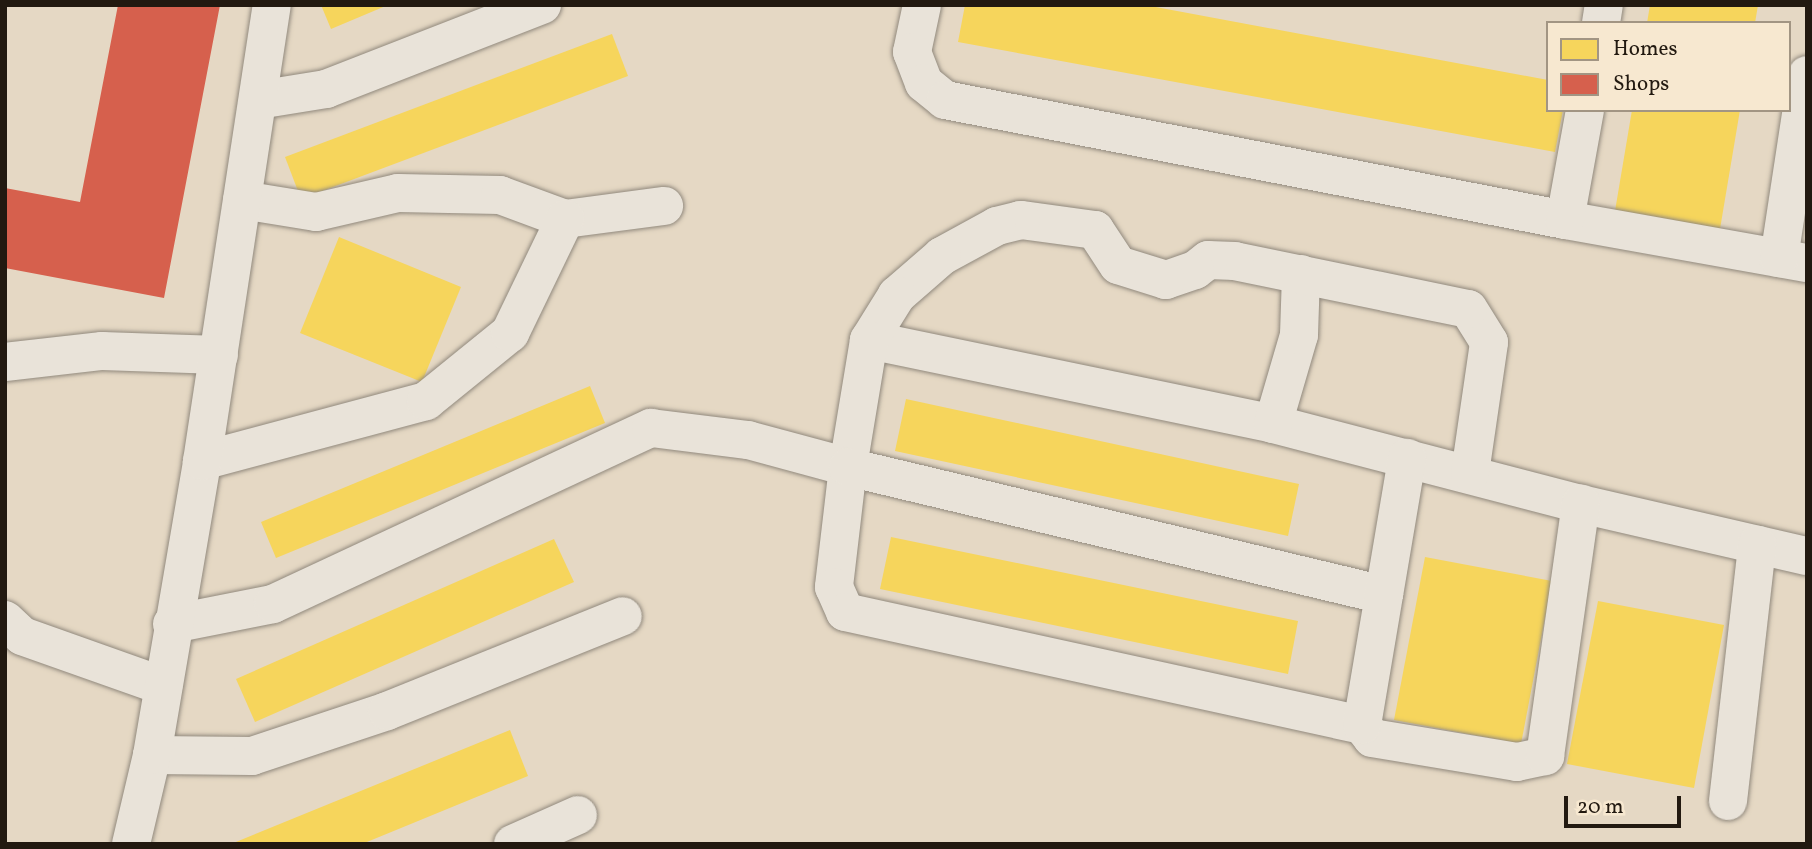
<!DOCTYPE html>
<html>
<head>
<meta charset="utf-8">
<style>
	body { margin:0 }
	#map { position:relative; width:1812px; height:849px; overflow:hidden; background:#e5d8c4; font-family:Vollkorn,serif }
	div>[style] { position:absolute }
	.homes>* { inset:0; background:#f6d55c }
	.shops>* { inset:0; background:#d6604d }
	.roads { filter:drop-shadow(0 0 2px #91897d) drop-shadow(0 0 2px #91897d) }
	.minor>* { height:38px; margin:-19px; padding:0 19px; transform-origin:19px; border-radius:19px; background:#e9e3d9 }
	span { translate:-50% -50%; white-space:nowrap; text-align:center; line-height:1.15; -webkit-text-stroke:7px #f7e8d0; paint-order:stroke }
	.frame { position:absolute; inset:0; border:7px solid #221910; pointer-events:none }
	.legend { position:absolute; left:1546px; top:21px; width:245px; height:91px; box-sizing:border-box; background:#f7e8d0; border:2px solid #a29583; margin:0; padding:9px 12px; list-style:none; font-size:21px; color:#221910 }
	.legend li { display:flex; align-items:center; gap:14px; height:35px }
	.legend b { width:35px; border:2px solid #a29583 }
	.scale { position:absolute; left:1564px; top:796px; width:117px; height:32px; box-sizing:border-box; border:4px solid #221910; border-top:0; padding-left:9px; font-size:21px; line-height:24px; white-space:nowrap; color:#221910; -webkit-text-stroke:5px #f7e8d0; paint-order:stroke }
</style>
</head>
<body>
<div id="map">
	<div class="homes">
		<div style="clip-path:polygon(321px 5px,388px 5px,331px 29px)"></div>
		<div style="clip-path:polygon(965px 5px,1145px 5px,1548px 80px,1548px 110px,1563px 110px,1555px 152px,958px 42px)"></div>
		<div style="clip-path:polygon(1650px 5px,1758px 5px,1755px 23px,1647px 23px)"></div>
		<div style="clip-path:polygon(612px 34px,628px 76px,301px 199px,285px 157px)"></div>
		<div style="clip-path:polygon(1632px 110px,1740px 110px,1720px 229px,1615px 211px)"></div>
		<div style="clip-path:polygon(339px 237px,461px 287px,422px 382px,300px 333px)"></div>
		<div style="clip-path:polygon(590px 386px,605px 423px,276px 558px,261px 522px)"></div>
		<div style="clip-path:polygon(906px 399px,1299px 484px,1288px 536px,895px 451px)"></div>
		<div style="clip-path:polygon(891px 537px,1298px 621px,1288px 674px,880px 589px)"></div>
		<div style="clip-path:polygon(554px 539px,574px 582px,255px 722px,236px 679px)"></div>
		<div style="clip-path:polygon(1425px 557px,1552px 581px,1521px 744px,1394px 720px)"></div>
		<div style="clip-path:polygon(1598px 601px,1724px 625px,1694px 788px,1567px 764px)"></div>
		<div style="clip-path:polygon(510px 730px,528px 776px,362px 844px,231px 844px)"></div>
	</div>
	<div class="shops">
		<div style="clip-path:polygon(118px 5px,220px 5px,164px 298px,5px 268px,5px 188px,80px 202px)"></div>
	</div>
	<div class="roads">
		<div class="minor">
			<div style="left:922px;top:5px;width:48px;rotate:102deg"></div>
			<div style="left:912px;top:52px;width:33px;rotate:69deg"></div>
			<div style="left:924px;top:83px;width:27px;rotate:39deg"></div>
			<div style="left:945px;top:100px;width:632px;rotate:10.95deg"></div>
			<div style="left:1565px;top:220px;width:246px;rotate:10.1deg"></div>
			<div style="left:1601px;top:23px;width:18px;rotate:-81deg"></div>
			<div style="left:258px;top:100px;width:69px;rotate:-9.2deg"></div>
			<div style="left:326px;top:89px;width:232px;rotate:-21.3deg"></div>
			<div style="left:242px;top:200px;width:75px;rotate:9.2deg"></div>
			<div style="left:316px;top:212px;width:84px;rotate:-13deg"></div>
			<div style="left:398px;top:193px;width:102px;rotate:1.1deg"></div>
			<div style="left:500px;top:195px;width:69px;rotate:20.3deg"></div>
			<div style="left:565px;top:219px;width:100px;rotate:-7.5deg"></div>
			<div style="left:1565px;top:220px;width:112px;rotate:-79.7deg"></div>
			<div style="left:1779px;top:258px;width:185px;rotate:-81.3deg"></div>
			<div style="left:869px;top:340px;width:413px;rotate:11.7deg"></div>
			<div style="left:1273px;top:424px;width:318px;rotate:14.6deg"></div>
			<div style="left:1581px;top:504px;width:232px;rotate:13deg"></div>
			<div style="left:5px;top:362px;width:98px;rotate:-6.5deg"></div>
			<div style="left:102px;top:351px;width:117px;rotate:2deg"></div>
			<div style="left:1273px;top:424px;width:93px;rotate:-73.7deg"></div>
			<div style="left:1299px;top:335px;width:61px;rotate:-88.1deg"></div>
			<div style="left:202px;top:461px;width:232px;rotate:-15deg"></div>
			<div style="left:426px;top:401px;width:108px;rotate:-39deg"></div>
			<div style="left:510px;top:333px;width:127px;rotate:-64.2deg"></div>
			<div style="left:1470px;top:473px;width:132px;rotate:-81.7deg"></div>
			<div style="left:1489px;top:342px;width:39px;rotate:-122deg"></div>
			<div style="left:1468px;top:309px;width:238px;rotate:-168.4deg"></div>
			<div style="left:1235px;top:261px;width:27px;rotate:-178deg"></div>
			<div style="left:1208px;top:260px;width:16px;rotate:142deg"></div>
			<div style="left:1195px;top:270px;width:31px;rotate:161deg"></div>
			<div style="left:1166px;top:280px;width:50px;rotate:-162.6deg"></div>
			<div style="left:1118px;top:265px;width:42px;rotate:-123.3deg"></div>
			<div style="left:1095px;top:230px;width:75px;rotate:-172.3deg"></div>
			<div style="left:1021px;top:220px;width:25px;rotate:166deg"></div>
			<div style="left:997px;top:226px;width:63px;rotate:151.4deg"></div>
			<div style="left:942px;top:256px;width:60px;rotate:139.1deg"></div>
			<div style="left:897px;top:295px;width:53px;rotate:121.9deg"></div>
			<div style="left:869px;top:340px;width:129px;rotate:99.4deg"></div>
			<div style="left:848px;top:467px;width:121px;rotate:96.7deg"></div>
			<div style="left:834px;top:587px;width:27px;rotate:66deg"></div>
			<div style="left:845px;top:612px;width:529px;rotate:12.33deg"></div>
			<div style="left:1362px;top:725px;width:16px;rotate:52deg"></div>
			<div style="left:1372px;top:738px;width:147px;rotate:9.4deg"></div>
			<div style="left:1517px;top:762px;width:29px;rotate:-12deg"></div>
			<div style="left:1545px;top:756px;width:255px;rotate:-81.9deg"></div>
			<div style="left:5px;top:620px;width:23px;rotate:43deg"></div>
			<div style="left:22px;top:636px;width:150px;rotate:19.5deg"></div>
			<div style="left:172px;top:624px;width:103px;rotate:-11.2deg"></div>
			<div style="left:273px;top:604px;width:417px;rotate:-25deg"></div>
			<div style="left:651px;top:428px;width:98px;rotate:7.1deg"></div>
			<div style="left:748px;top:440px;width:104px;rotate:15.1deg"></div>
			<div style="left:848px;top:467px;width:551px;rotate:13.43deg"></div>
			<div style="left:1362px;top:725px;width:271px;rotate:-80.4deg"></div>
			<div style="left:152px;top:755px;width:100px;rotate:0.6deg"></div>
			<div style="left:252px;top:756px;width:142px;rotate:-18.4deg"></div>
			<div style="left:387px;top:711px;width:254px;rotate:-21.9deg"></div>
			<div style="left:1728px;top:801px;width:258px;rotate:-83.5deg"></div>
			<div style="left:131px;top:844px;width:91px;rotate:-76.7deg"></div>
			<div style="left:152px;top:755px;width:298px;rotate:-80.3deg"></div>
			<div style="left:202px;top:461px;width:461px;rotate:-81.3deg"></div>
			<div style="left:513px;top:844px;width:71px;rotate:-24deg"></div>
		</div>
	</div>
	<div class="frame"></div>
	<ul class="legend">
	<li><b style="height:19px;background:#f6d55c"></b>Homes</li>
	<li><b style="height:19px;background:#d6604d"></b>Shops</li>
	</ul>
	<div class="scale">20 m</div>
</div>
</body>
</html>
